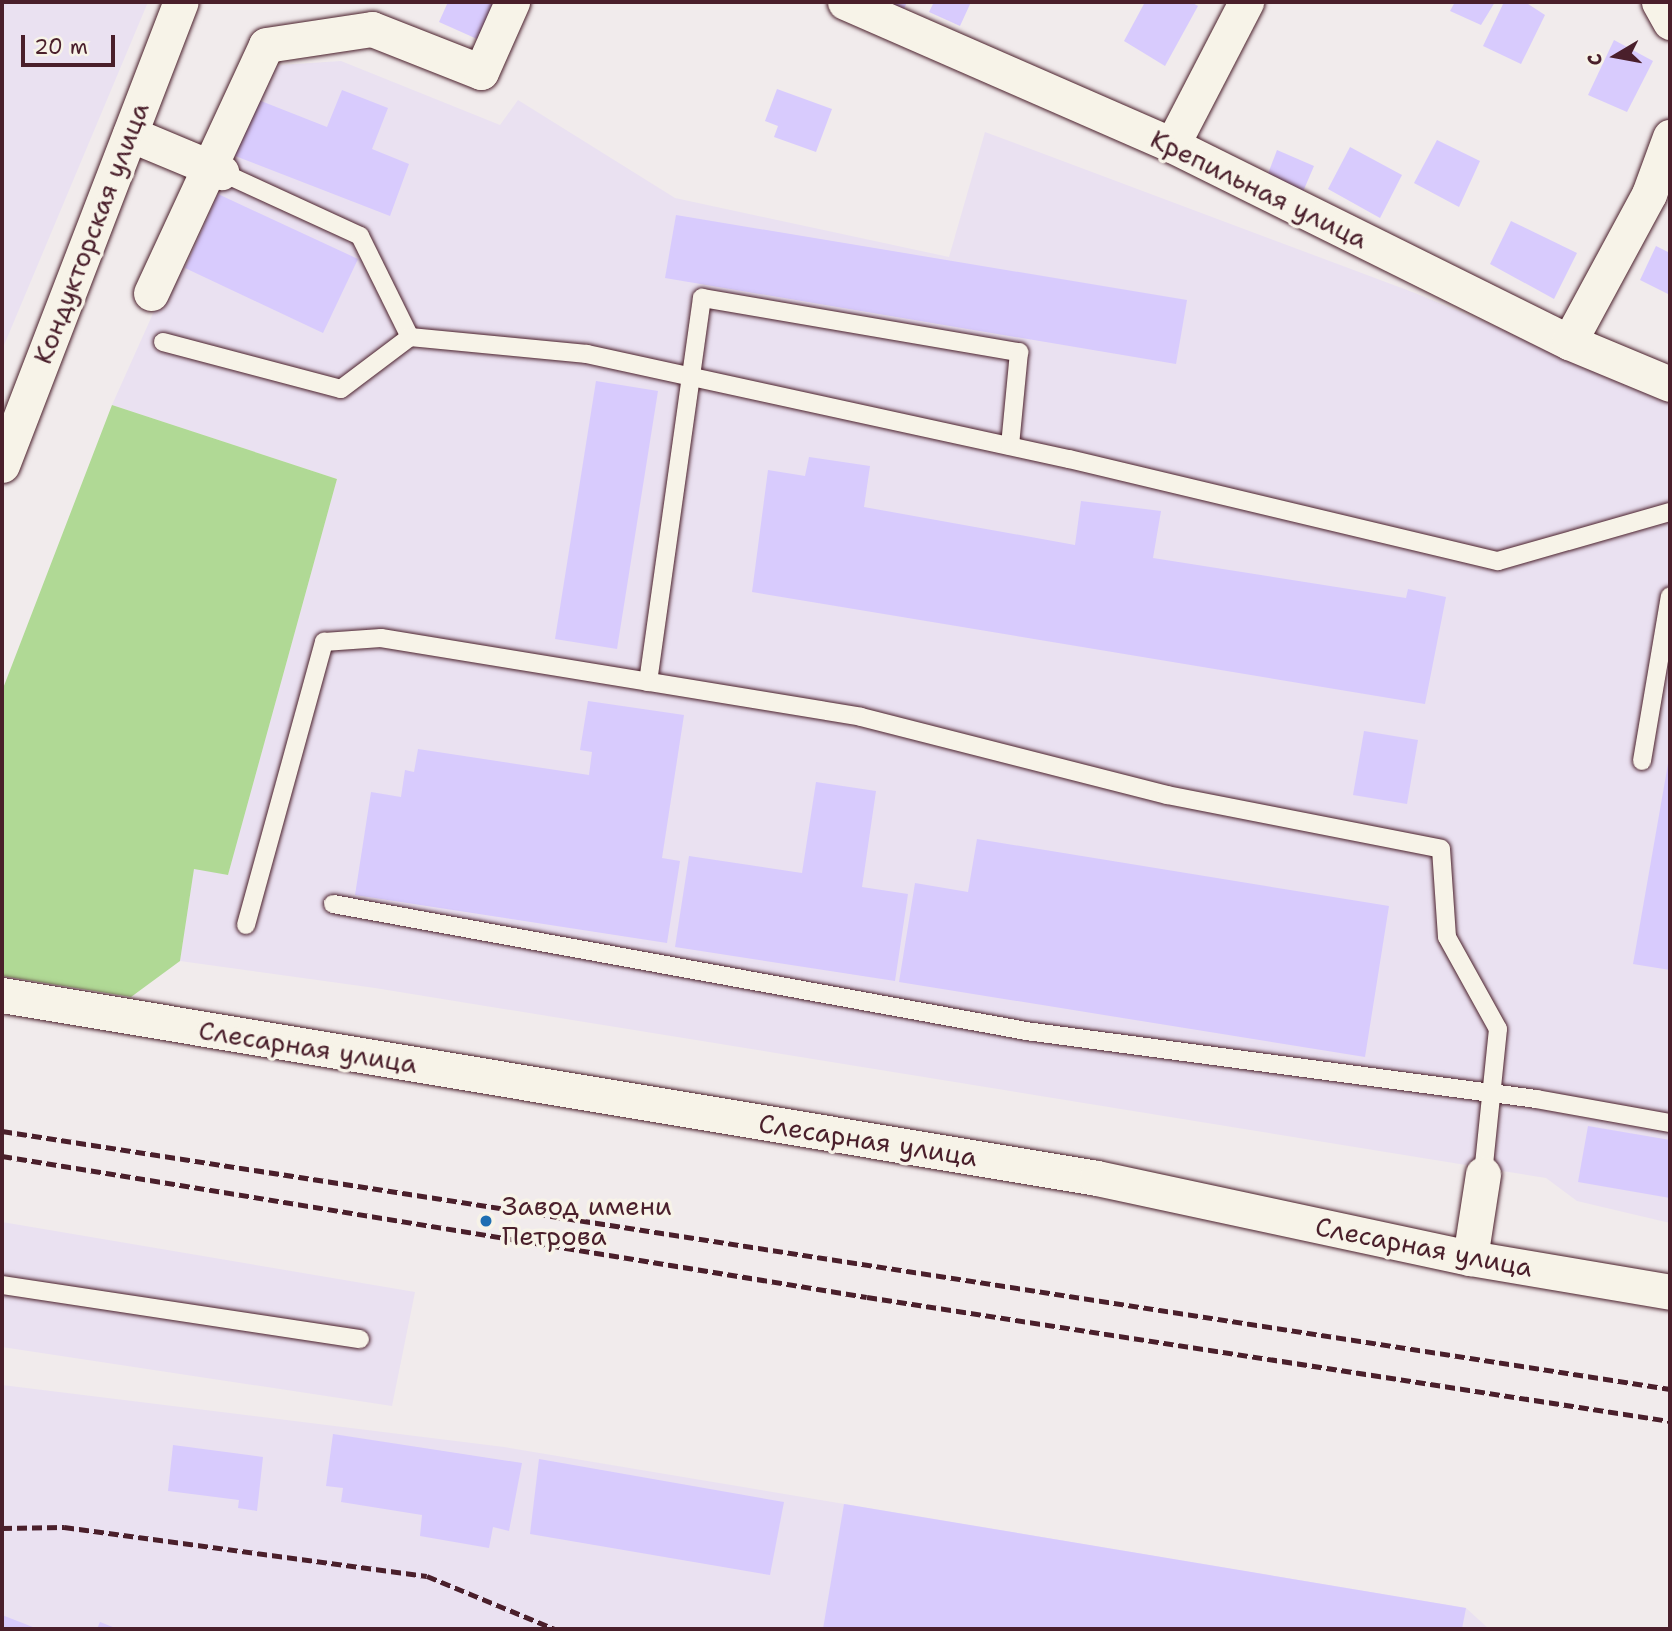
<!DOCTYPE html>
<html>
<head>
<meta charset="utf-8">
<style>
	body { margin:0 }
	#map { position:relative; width:1672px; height:1631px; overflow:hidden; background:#f1ebec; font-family:"Shantell Sans",sans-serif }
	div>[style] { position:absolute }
	.built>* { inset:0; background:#eae1f1 }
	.green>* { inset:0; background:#b0d995 }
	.building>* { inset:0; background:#d8cbfd }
	.roads { filter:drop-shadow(0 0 2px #4a1f2b) drop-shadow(0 0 2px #4a1f2b) }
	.service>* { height:18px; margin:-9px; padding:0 9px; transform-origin:9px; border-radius:9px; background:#f7f3e8 }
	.minor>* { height:35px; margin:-17.5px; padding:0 17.5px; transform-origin:17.5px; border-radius:17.5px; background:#f7f3e8 }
	.rail>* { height:5px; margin-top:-2.5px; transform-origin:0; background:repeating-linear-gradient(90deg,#4a1f2b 0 10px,transparent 0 15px) }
	.dots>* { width:19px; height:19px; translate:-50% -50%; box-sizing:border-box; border:4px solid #f7f3e8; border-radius:50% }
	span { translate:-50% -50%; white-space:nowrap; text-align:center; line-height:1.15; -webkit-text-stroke:7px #f7f3e8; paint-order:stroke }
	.street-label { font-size:26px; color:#4a1f2b }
	.poi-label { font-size:26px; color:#4a1f2b }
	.left { translate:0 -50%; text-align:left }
	.frame { position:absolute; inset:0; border:4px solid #4a1f2b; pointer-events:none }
	.north { position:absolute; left:1581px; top:21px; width:70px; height:70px; -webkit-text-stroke:5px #f7f3e8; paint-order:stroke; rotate:260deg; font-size:19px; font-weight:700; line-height:28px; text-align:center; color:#4a1f2b }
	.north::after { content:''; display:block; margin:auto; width:24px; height:32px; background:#4a1f2b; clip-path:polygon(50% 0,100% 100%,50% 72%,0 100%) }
	.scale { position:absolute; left:21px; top:35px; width:94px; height:32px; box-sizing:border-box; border:4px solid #4a1f2b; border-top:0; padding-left:9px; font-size:21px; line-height:24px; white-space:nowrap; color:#4a1f2b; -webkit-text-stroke:5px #f7f3e8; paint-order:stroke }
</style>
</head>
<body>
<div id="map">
	<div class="built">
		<div style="clip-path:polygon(2px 2px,148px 2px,2px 350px)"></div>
		<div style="clip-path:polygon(341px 61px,500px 125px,518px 100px,675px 198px,949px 257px,985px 132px,1415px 293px,1670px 399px,1670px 1223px,1577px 1201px,1546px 1178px,375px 988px,180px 961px,194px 868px,228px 875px,337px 479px,112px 405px,264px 66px)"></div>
		<div style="clip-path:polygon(2px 1222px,415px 1292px,392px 1406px,2px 1347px)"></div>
		<div style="clip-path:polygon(2px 1385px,504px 1447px,1466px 1608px,1489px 1629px,2px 1629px)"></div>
	</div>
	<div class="green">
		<div style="clip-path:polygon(112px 405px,337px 479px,228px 875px,194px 869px,180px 961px,131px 997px,2px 976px,2px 691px)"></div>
	</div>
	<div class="building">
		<div style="clip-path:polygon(448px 2px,503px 2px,486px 43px,439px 22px)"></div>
		<div style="clip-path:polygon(867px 2px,907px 2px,901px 16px)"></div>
		<div style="clip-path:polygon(934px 2px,971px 2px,960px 26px,929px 12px)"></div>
		<div style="clip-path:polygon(1145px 2px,1191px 2px,1198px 6px,1165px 66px,1124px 41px)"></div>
		<div style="clip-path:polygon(1455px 2px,1495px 2px,1481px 25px,1450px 11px)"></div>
		<div style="clip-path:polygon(1504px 2px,1525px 2px,1545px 15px,1521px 64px,1483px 46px)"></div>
		<div style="clip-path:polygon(1614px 40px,1653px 61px,1627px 112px,1588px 95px)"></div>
		<div style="clip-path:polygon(777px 89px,832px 109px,816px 152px,774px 137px,778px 126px,765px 121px)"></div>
		<div style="clip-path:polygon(342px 90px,388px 108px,372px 149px,409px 164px,390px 216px,230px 154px,251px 97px,327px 127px)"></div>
		<div style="clip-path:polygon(1437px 140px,1480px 161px,1459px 207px,1414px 183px)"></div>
		<div style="clip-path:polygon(1350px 147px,1402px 175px,1380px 218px,1328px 189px)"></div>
		<div style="clip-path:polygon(1277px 150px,1314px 166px,1302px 194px,1266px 179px)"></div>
		<div style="clip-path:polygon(218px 194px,358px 259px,323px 333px,185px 268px)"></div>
		<div style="clip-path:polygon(676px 215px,1187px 300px,1176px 364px,665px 278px)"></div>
		<div style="clip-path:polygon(1511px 221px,1577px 253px,1554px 299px,1490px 264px)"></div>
		<div style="clip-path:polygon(1656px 246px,1670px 253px,1670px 295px,1640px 280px)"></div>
		<div style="clip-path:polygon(596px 381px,658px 391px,617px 649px,555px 639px)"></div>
		<div style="clip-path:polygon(809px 457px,870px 466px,864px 507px,1075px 545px,1081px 501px,1161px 511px,1153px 558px,1406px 598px,1408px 589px,1446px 597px,1425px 704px,752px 592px,768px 470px,805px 476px)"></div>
		<div style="clip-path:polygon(588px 701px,684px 715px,662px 858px,680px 861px,667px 943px,355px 895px,371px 792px,401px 797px,405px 770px,414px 772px,418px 749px,589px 775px,592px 752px,580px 750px)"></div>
		<div style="clip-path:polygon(1364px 731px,1418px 740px,1407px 804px,1353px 795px)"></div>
		<div style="clip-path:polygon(1669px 758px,1670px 759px,1670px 970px,1633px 964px)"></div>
		<div style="clip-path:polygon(816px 782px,876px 791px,862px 887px,908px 894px,895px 981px,675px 947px,689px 856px,802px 873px)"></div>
		<div style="clip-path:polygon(977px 839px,1389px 906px,1365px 1057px,899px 982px,915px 883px,968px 892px)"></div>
		<div style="clip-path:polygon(1588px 1126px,1670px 1140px,1670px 1198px,1578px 1182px)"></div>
		<div style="clip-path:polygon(333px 1434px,522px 1463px,509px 1531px,493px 1527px,489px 1548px,420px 1536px,422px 1515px,341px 1502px,343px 1488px,326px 1486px)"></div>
		<div style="clip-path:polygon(173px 1445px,263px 1457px,257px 1511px,238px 1508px,239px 1500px,168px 1491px)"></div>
		<div style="clip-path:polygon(539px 1459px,784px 1502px,770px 1575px,530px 1534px)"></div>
		<div style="clip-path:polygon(844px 1504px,1466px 1608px,1462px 1629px,823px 1629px)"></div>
		<div style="clip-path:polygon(2px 1615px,38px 1629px,2px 1629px)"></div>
		<div style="clip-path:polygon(100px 1622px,118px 1629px,97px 1629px)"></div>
	</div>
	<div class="roads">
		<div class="service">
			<div style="left:221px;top:172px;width:153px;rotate:24.7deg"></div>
			<div style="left:360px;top:236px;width:113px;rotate:63.7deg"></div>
			<div style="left:163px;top:342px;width:184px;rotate:14.8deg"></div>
			<div style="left:341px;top:389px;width:86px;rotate:-37deg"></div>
			<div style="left:410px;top:337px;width:178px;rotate:5.5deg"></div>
			<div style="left:587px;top:354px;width:493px;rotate:12.3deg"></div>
			<div style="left:1069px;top:459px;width:441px;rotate:13.4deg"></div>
			<div style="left:1498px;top:561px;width:179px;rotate:-15.9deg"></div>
			<div style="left:648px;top:682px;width:388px;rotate:-82deg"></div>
			<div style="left:702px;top:298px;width:322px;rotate:9.7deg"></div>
			<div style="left:1019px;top:352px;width:94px;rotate:95.5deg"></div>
			<div style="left:1642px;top:761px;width:167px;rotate:-80.4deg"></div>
			<div style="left:333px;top:904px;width:705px;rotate:10.38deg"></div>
			<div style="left:1026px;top:1031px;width:515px;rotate:7.59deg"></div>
			<div style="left:1536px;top:1099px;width:136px;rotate:10.2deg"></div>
			<div style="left:246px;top:925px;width:294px;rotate:-74.6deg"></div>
			<div style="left:324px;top:642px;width:57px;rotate:-4deg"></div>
			<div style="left:381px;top:638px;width:486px;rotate:9.3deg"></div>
			<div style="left:861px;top:717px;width:316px;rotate:14.3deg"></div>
			<div style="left:1167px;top:795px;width:279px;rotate:11.1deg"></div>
			<div style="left:1441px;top:849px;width:88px;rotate:86.1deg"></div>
			<div style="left:1447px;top:937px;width:105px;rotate:61deg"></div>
			<div style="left:1498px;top:1029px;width:146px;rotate:95.9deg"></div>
			<div style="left:2px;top:1285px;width:362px;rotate:8.6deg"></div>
		</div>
		<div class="minor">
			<div style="left:845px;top:2px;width:357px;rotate:23.6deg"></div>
			<div style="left:1172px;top:145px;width:443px;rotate:26.4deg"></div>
			<div style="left:1569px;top:342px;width:109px;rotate:22.6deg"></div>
			<div style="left:1659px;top:2px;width:23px;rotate:61deg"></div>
			<div style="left:130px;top:134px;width:99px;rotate:22.7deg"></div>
			<div style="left:1172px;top:145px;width:161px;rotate:-62.6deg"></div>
			<div style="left:151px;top:293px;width:273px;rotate:-65.1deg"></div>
			<div style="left:266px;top:45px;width:107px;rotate:-8.6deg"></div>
			<div style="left:372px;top:29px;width:117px;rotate:21.5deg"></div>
			<div style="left:481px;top:72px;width:77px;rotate:-66.1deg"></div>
			<div style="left:1569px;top:342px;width:168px;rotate:-61.6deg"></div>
			<div style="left:1649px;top:194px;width:61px;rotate:-69.8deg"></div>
			<div style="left:2px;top:465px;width:496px;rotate:-68.9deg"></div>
			<div style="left:2px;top:995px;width:1110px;rotate:9.49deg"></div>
			<div style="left:1097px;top:1178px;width:381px;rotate:12.1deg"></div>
			<div style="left:1470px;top:1258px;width:203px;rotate:9.6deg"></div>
			<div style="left:1470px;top:1258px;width:85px;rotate:-81.2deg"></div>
		</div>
	</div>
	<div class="rail">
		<div style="left:2px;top:1131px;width:1688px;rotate:8.79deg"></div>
		<div style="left:2px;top:1156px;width:876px;rotate:9.26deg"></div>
		<div style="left:867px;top:1297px;width:813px;rotate:8.78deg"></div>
		<div style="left:2px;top:1528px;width:62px;rotate:-0.9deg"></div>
		<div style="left:64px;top:1527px;width:366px;rotate:7.7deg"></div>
		<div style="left:427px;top:1576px;width:139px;rotate:22.5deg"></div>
	</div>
	<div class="dots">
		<div style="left:486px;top:1221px;background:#1f6fb2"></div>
	</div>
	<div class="street-label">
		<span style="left:1259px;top:189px;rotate:26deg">Крепильная улица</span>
		<span style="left:91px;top:233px;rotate:-69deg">Кондукторская улица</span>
		<span style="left:308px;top:1047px;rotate:9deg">Слесарная улица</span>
		<span style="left:868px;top:1140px;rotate:9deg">Слесарная улица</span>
		<span style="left:1424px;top:1247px;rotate:11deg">Слесарная улица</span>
	</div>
	<div class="poi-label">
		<span class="left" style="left:502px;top:1221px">Завод имени<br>Петрова</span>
	</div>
	<div class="frame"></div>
	<div class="north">С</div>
	<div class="scale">20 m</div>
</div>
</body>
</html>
